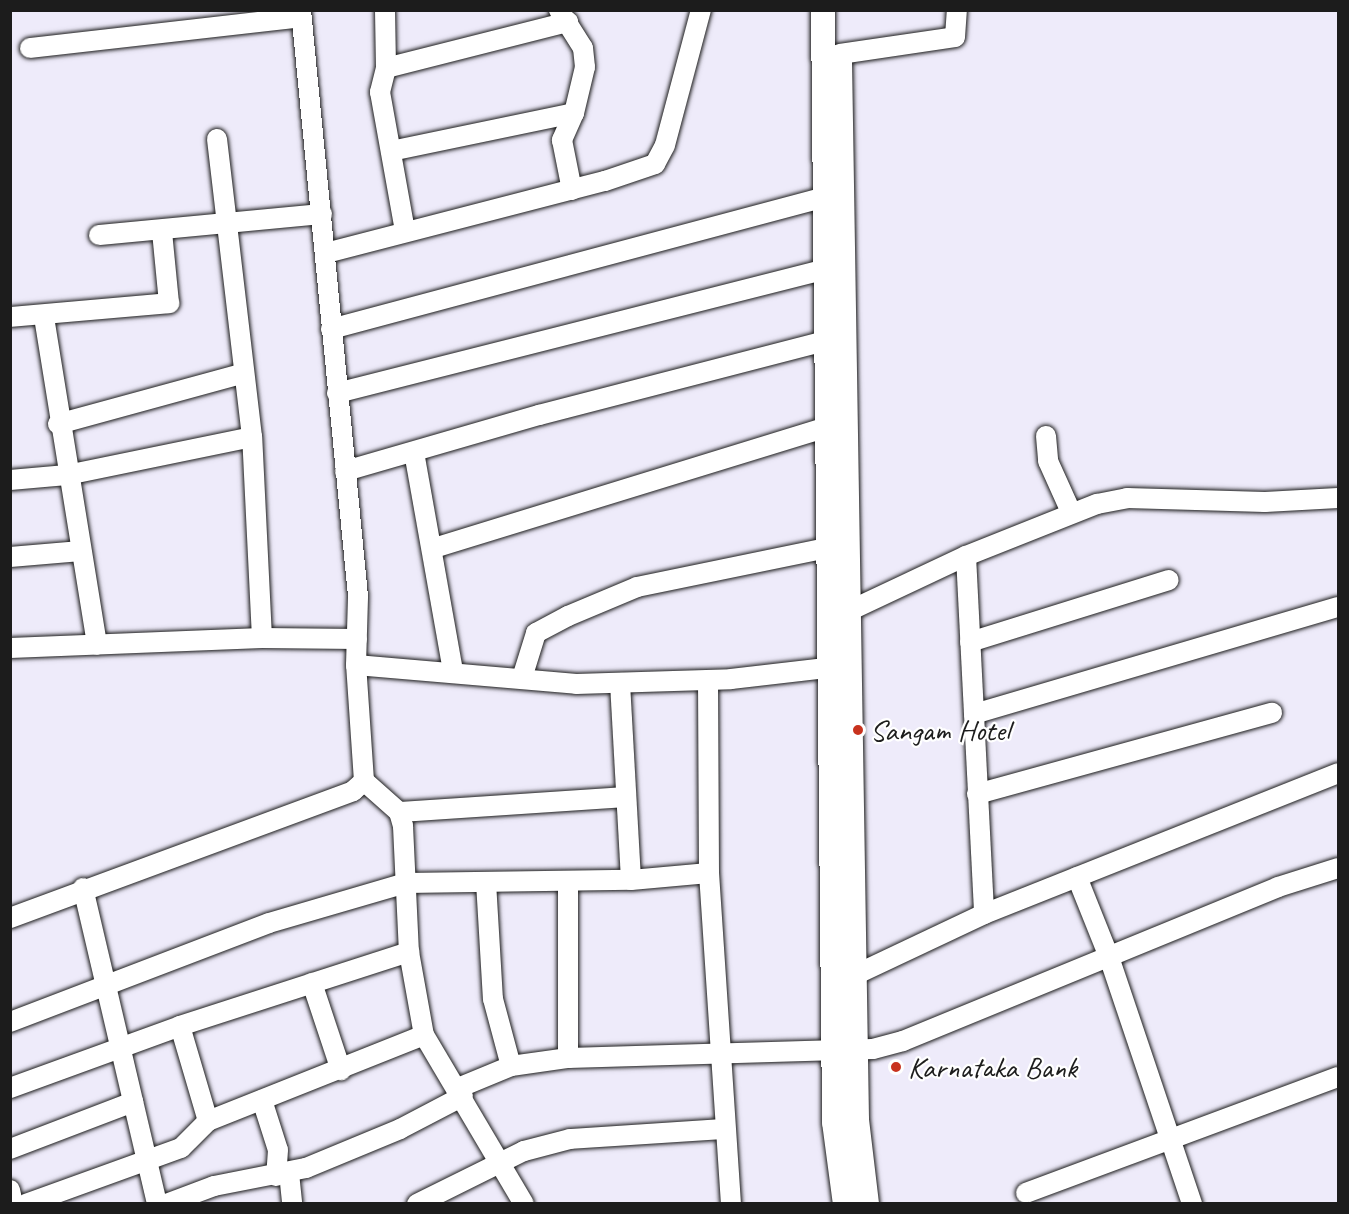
<!DOCTYPE html>
<html>
<head>
<meta charset="utf-8">
<style>
	body { margin:0 }
	#map { position:relative; width:1349px; height:1214px; overflow:hidden; background:#eeebfa; font-family:Caveat,sans-serif }
	div>[style] { position:absolute }
	.roads { filter:drop-shadow(0 0 2px #1c1c1c) drop-shadow(0 0 2px #1c1c1c) }
	.minor>* { height:20px; margin:-10px; padding:0 10px; transform-origin:10px; border-radius:10px; background:#fff }
	.major>* { height:24px; margin:-12px; padding:0 12px; transform-origin:12px; border-radius:12px; background:#fff }
	.dots>* { width:16px; height:16px; translate:-50% -50%; box-sizing:border-box; border:3px solid #fff; border-radius:50% }
	span { translate:-50% -50%; white-space:nowrap; text-align:center; line-height:1.15; -webkit-text-stroke:4.5px #fff; paint-order:stroke }
	.poi-label { font-size:30px; color:#1c1c1c }
	.left { translate:0 -50%; text-align:left }
	.frame { position:absolute; inset:0; border:12px solid #1c1c1c; pointer-events:none }
</style>
</head>
<body>
<div id="map">
	<div class="roads">
		<div class="minor">
			<div style="left:385px;top:10px;width:58px;rotate:89deg"></div>
			<div style="left:386px;top:68px;width:25px;rotate:104deg"></div>
			<div style="left:380px;top:92px;width:141px;rotate:79.8deg"></div>
			<div style="left:559px;top:10px;width:45px;rotate:57.7deg"></div>
			<div style="left:583px;top:48px;width:19px;rotate:84deg"></div>
			<div style="left:585px;top:67px;width:47px;rotate:103.4deg"></div>
			<div style="left:574px;top:113px;width:30px;rotate:114deg"></div>
			<div style="left:562px;top:140px;width:51px;rotate:78.7deg"></div>
			<div style="left:30px;top:48px;width:273px;rotate:-6.5deg"></div>
			<div style="left:840px;top:54px;width:116px;rotate:-8.4deg"></div>
			<div style="left:955px;top:37px;width:27px;rotate:-86deg"></div>
			<div style="left:386px;top:68px;width:188px;rotate:-14.2deg"></div>
			<div style="left:391px;top:151px;width:187px;rotate:-11.7deg"></div>
			<div style="left:99px;top:235px;width:224px;rotate:-5.4deg"></div>
			<div style="left:326px;top:253px;width:288px;rotate:-14.5deg"></div>
			<div style="left:605px;top:181px;width:53px;rotate:-18.8deg"></div>
			<div style="left:655px;top:164px;width:21px;rotate:-62deg"></div>
			<div style="left:665px;top:145px;width:140px;rotate:-75.1deg"></div>
			<div style="left:10px;top:317px;width:160px;rotate:-5deg"></div>
			<div style="left:169px;top:303px;width:72px;rotate:-95.6deg"></div>
			<div style="left:44px;top:317px;width:332px;rotate:80.8deg"></div>
			<div style="left:331px;top:329px;width:511px;rotate:-14.96deg"></div>
			<div style="left:337px;top:393px;width:517px;rotate:-14.22deg"></div>
			<div style="left:58px;top:424px;width:193px;rotate:-15.3deg"></div>
			<div style="left:1046px;top:436px;width:25px;rotate:85deg"></div>
			<div style="left:1048px;top:461px;width:56px;rotate:65.7deg"></div>
			<div style="left:414px;top:452px;width:222px;rotate:79.9deg"></div>
			<div style="left:345px;top:471px;width:202px;rotate:-16.1deg"></div>
			<div style="left:539px;top:415px;width:296px;rotate:-14.5deg"></div>
			<div style="left:10px;top:480px;width:57px;rotate:-5deg"></div>
			<div style="left:67px;top:475px;width:189px;rotate:-11.6deg"></div>
			<div style="left:434px;top:548px;width:411px;rotate:-17.1deg"></div>
			<div style="left:966px;top:556px;width:358px;rotate:87.1deg"></div>
			<div style="left:10px;top:557px;width:71px;rotate:-4.8deg"></div>
			<div style="left:849px;top:611px;width:129px;rotate:-25.2deg"></div>
			<div style="left:966px;top:556px;width:141px;rotate:-21.7deg"></div>
			<div style="left:1097px;top:504px;width:31px;rotate:-11deg"></div>
			<div style="left:1127px;top:498px;width:138px;rotate:1.7deg"></div>
			<div style="left:1265px;top:502px;width:73px;rotate:-3.1deg"></div>
			<div style="left:262px;top:638px;width:95px;rotate:0.6deg"></div>
			<div style="left:970px;top:642px;width:208px;rotate:-17.3deg"></div>
			<div style="left:10px;top:648px;width:252px;rotate:-2.3deg"></div>
			<div style="left:262px;top:638px;width:201px;rotate:-92.8deg"></div>
			<div style="left:252px;top:437px;width:300px;rotate:-96.7deg"></div>
			<div style="left:356px;top:665px;width:221px;rotate:4.9deg"></div>
			<div style="left:576px;top:684px;width:155px;rotate:-1.8deg"></div>
			<div style="left:731px;top:679px;width:113px;rotate:-6.6deg"></div>
			<div style="left:522px;top:678px;width:47px;rotate:-72.7deg"></div>
			<div style="left:536px;top:633px;width:36px;rotate:-28deg"></div>
			<div style="left:568px;top:616px;width:75px;rotate:-22.8deg"></div>
			<div style="left:637px;top:587px;width:208px;rotate:-11.6deg"></div>
			<div style="left:708px;top:680px;width:193px;rotate:89.7deg"></div>
			<div style="left:709px;top:873px;width:332px;rotate:86.2deg"></div>
			<div style="left:620px;top:683px;width:197px;rotate:86.8deg"></div>
			<div style="left:974px;top:714px;width:379px;rotate:-16.4deg"></div>
			<div style="left:364px;top:781px;width:47px;rotate:41.5deg"></div>
			<div style="left:399px;top:812px;width:15px;rotate:74deg"></div>
			<div style="left:403px;top:826px;width:126px;rotate:87.3deg"></div>
			<div style="left:409px;top:952px;width:84px;rotate:79.8deg"></div>
			<div style="left:424px;top:1035px;width:196px;rotate:59.4deg"></div>
			<div style="left:977px;top:794px;width:306px;rotate:-15.4deg"></div>
			<div style="left:399px;top:812px;width:225px;rotate:-3.8deg"></div>
			<div style="left:1077px;top:877px;width:86px;rotate:68.2deg"></div>
			<div style="left:1109px;top:957px;width:261px;rotate:71.4deg"></div>
			<div style="left:486px;top:882px;width:117px;rotate:86.6deg"></div>
			<div style="left:493px;top:999px;width:69px;rotate:75deg"></div>
			<div style="left:83px;top:888px;width:325px;rotate:76.8deg"></div>
			<div style="left:10px;top:918px;width:366px;rotate:-20.3deg"></div>
			<div style="left:353px;top:791px;width:15px;rotate:-42deg"></div>
			<div style="left:364px;top:781px;width:116px;rotate:-93.9deg"></div>
			<div style="left:356px;top:665px;width:69px;rotate:-88.3deg"></div>
			<div style="left:358px;top:596px;width:589px;rotate:-95.56deg"></div>
			<div style="left:855px;top:975px;width:143px;rotate:-25.3deg"></div>
			<div style="left:984px;top:914px;width:381px;rotate:-21.7deg"></div>
			<div style="left:312px;top:983px;width:92px;rotate:71.6deg"></div>
			<div style="left:10px;top:1022px;width:277px;rotate:-20.9deg"></div>
			<div style="left:269px;top:923px;width:143px;rotate:-16.3deg"></div>
			<div style="left:406px;top:883px;width:225px;rotate:-0.8deg"></div>
			<div style="left:631px;top:880px;width:78px;rotate:-5.1deg"></div>
			<div style="left:180px;top:1026px;width:99px;rotate:73.6deg"></div>
			<div style="left:568px;top:1058px;width:177px;rotate:-90deg"></div>
			<div style="left:10px;top:1088px;width:181px;rotate:-20deg"></div>
			<div style="left:180px;top:1026px;width:241px;rotate:-17.9deg"></div>
			<div style="left:458px;top:1088px;width:57px;rotate:-22.5deg"></div>
			<div style="left:511px;top:1066px;width:58px;rotate:-8deg"></div>
			<div style="left:568px;top:1058px;width:305px;rotate:-1.7deg"></div>
			<div style="left:873px;top:1049px;width:31px;rotate:-15deg"></div>
			<div style="left:903px;top:1041px;width:405px;rotate:-22.3deg"></div>
			<div style="left:1278px;top:887px;width:63px;rotate:-17.6deg"></div>
			<div style="left:262px;top:1100px;width:52px;rotate:72.3deg"></div>
			<div style="left:278px;top:1150px;width:26px;rotate:94deg"></div>
			<div style="left:10px;top:1149px;width:132px;rotate:-20.9deg"></div>
			<div style="left:289px;top:1173px;width:31px;rotate:84deg"></div>
			<div style="left:10px;top:1190px;width:14px;rotate:78deg"></div>
			<div style="left:1026px;top:1193px;width:333px;rotate:-20.4deg"></div>
			<div style="left:26px;top:1204px;width:165px;rotate:-19.9deg"></div>
			<div style="left:181px;top:1148px;width:38px;rotate:-45deg"></div>
			<div style="left:208px;top:1121px;width:232px;rotate:-21.7deg"></div>
			<div style="left:166px;top:1204px;width:51px;rotate:-20.6deg"></div>
			<div style="left:214px;top:1186px;width:94px;rotate:-11.1deg"></div>
			<div style="left:306px;top:1168px;width:102px;rotate:-22.5deg"></div>
			<div style="left:400px;top:1129px;width:71px;rotate:-27.6deg"></div>
			<div style="left:417px;top:1204px;width:119px;rotate:-26.4deg"></div>
			<div style="left:524px;top:1151px;width:48px;rotate:-14.6deg"></div>
			<div style="left:570px;top:1139px;width:155px;rotate:-3.7deg"></div>
		</div>
		<div class="major">
			<div style="left:823px;top:10px;width:1112px;rotate:89.43deg"></div>
			<div style="left:834px;top:1122px;width:83px;rotate:82.4deg"></div>
			<div style="left:840px;top:61px;width:1059px;rotate:89.08deg"></div>
			<div style="left:857px;top:1120px;width:85px;rotate:83.2deg"></div>
		</div>
	</div>
	<div class="dots">
		<div style="left:858px;top:730px;background:#c8321e"></div>
		<div style="left:896px;top:1067px;background:#c8321e"></div>
	</div>
	<div class="poi-label">
		<span class="left" style="left:870px;top:730px">Sangam Hotel</span>
		<span class="left" style="left:908px;top:1067px">Karnataka Bank</span>
	</div>
	<div class="frame"></div>
</div>
</body>
</html>
